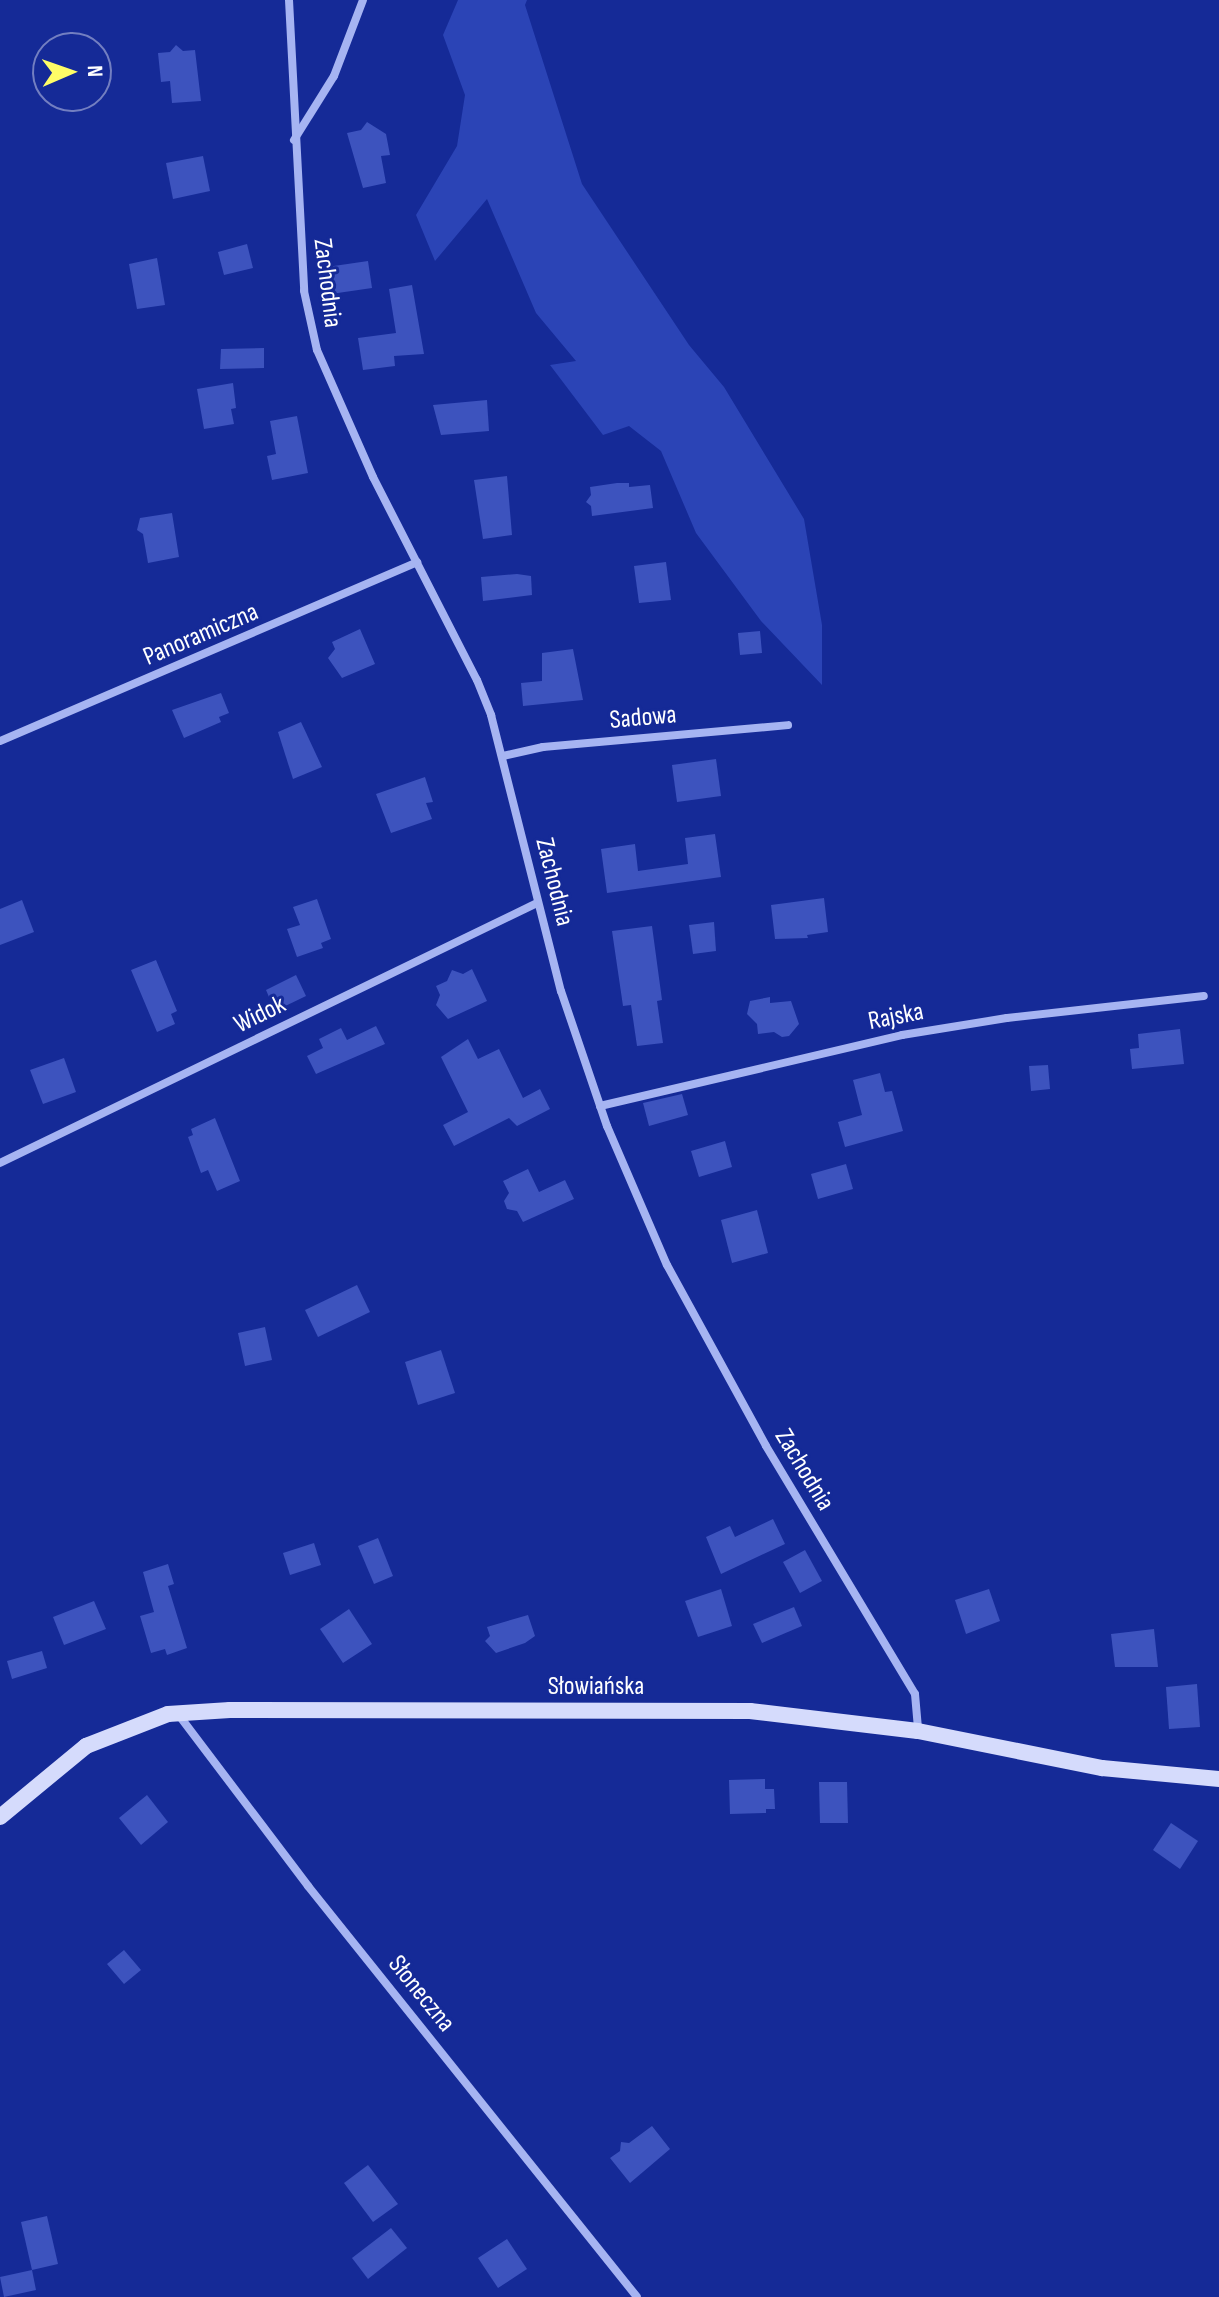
<!DOCTYPE html>
<html>
<head>
<meta charset="utf-8">
<style>
	body { margin:0 }
	#map { position:relative; width:1219px; height:2297px; overflow:hidden; background:#152a97; font-family:"Sofia Sans Condensed",sans-serif }
	div>[style] { position:absolute }
	.green>* { inset:0; background:#2b44b6 }
	.building>* { inset:0; background:#3d53be }
	.street>* { height:8px; margin:-4px; padding:0 4px; transform-origin:4px; border-radius:4px; background:#a6b4f2 }
	.secondary>* { height:16px; margin:-8px; padding:0 8px; transform-origin:8px; border-radius:8px; background:#d5dbfc }
	span { translate:-50% -50%; white-space:nowrap; text-align:center; line-height:1.15; -webkit-text-stroke:6px #152a97; paint-order:stroke }
	.street-label { font-size:26px; color:#fff }
	.north { position:absolute; left:32px; top:32px; width:80px; height:80px; box-sizing:border-box; background:#152a97; border:2px solid #737fc1; border-radius:50%; rotate:88deg; font-size:22px; font-weight:700; line-height:32px; text-align:center; color:#fff }
	.north::after { content:''; display:block; margin:auto; width:28px; height:36px; background:#fffd67; clip-path:polygon(50% 0,100% 100%,50% 72%,0 100%) }
</style>
</head>
<body>
<div id="map">
	<div class="green">
		<div style="clip-path:polygon(458px 0,527px 0,525px 5px,582px 184px,689px 345px,724px 387px,804px 519px,822px 625px,822px 685px,761px 621px,696px 533px,661px 451px,629px 426px,603px 435px,550px 365px,576px 361px,536px 313px,487px 199px,435px 261px,416px 215px,457px 146px,465px 95px,443px 35px)"></div>
	</div>
	<div class="building">
		<div style="clip-path:polygon(176px 45px,183px 51px,195px 50px,201px 101px,172px 103px,170px 81px,161px 82px,158px 53px,170px 52px)"></div>
		<div style="clip-path:polygon(367px 122px,386px 134px,390px 155px,381px 156px,386px 183px,363px 188px,347px 133px,361px 130px)"></div>
		<div style="clip-path:polygon(203px 156px,210px 191px,173px 199px,166px 163px)"></div>
		<div style="clip-path:polygon(247px 244px,253px 268px,224px 275px,218px 252px)"></div>
		<div style="clip-path:polygon(157px 258px,165px 305px,137px 309px,129px 264px)"></div>
		<div style="clip-path:polygon(368px 261px,372px 288px,324px 295px,320px 268px)"></div>
		<div style="clip-path:polygon(412px 285px,424px 354px,394px 356px,395px 366px,363px 370px,358px 338px,396px 333px,389px 289px)"></div>
		<div style="clip-path:polygon(264px 348px,264px 368px,220px 369px,221px 349px)"></div>
		<div style="clip-path:polygon(233px 383px,236px 408px,231px 409px,234px 424px,204px 429px,197px 389px)"></div>
		<div style="clip-path:polygon(487px 400px,489px 431px,441px 435px,433px 405px)"></div>
		<div style="clip-path:polygon(297px 416px,308px 473px,272px 480px,267px 456px,276px 454px,270px 421px)"></div>
		<div style="clip-path:polygon(507px 476px,512px 535px,483px 539px,474px 480px)"></div>
		<div style="clip-path:polygon(617px 483px,629px 483px,629px 487px,650px 485px,653px 508px,592px 516px,591px 506px,586px 502px,591px 495px,590px 487px)"></div>
		<div style="clip-path:polygon(172px 513px,179px 557px,148px 563px,143px 534px,137px 530px,140px 518px)"></div>
		<div style="clip-path:polygon(666px 562px,671px 600px,639px 603px,634px 566px)"></div>
		<div style="clip-path:polygon(517px 574px,531px 576px,532px 595px,483px 601px,481px 577px)"></div>
		<div style="clip-path:polygon(360px 629px,375px 664px,342px 678px,328px 658px,335px 649px,332px 642px)"></div>
		<div style="clip-path:polygon(760px 631px,762px 653px,740px 655px,738px 633px)"></div>
		<div style="clip-path:polygon(573px 649px,583px 700px,523px 706px,521px 683px,542px 681px,542px 653px)"></div>
		<div style="clip-path:polygon(221px 693px,229px 713px,219px 717px,221px 722px,184px 738px,172px 710px)"></div>
		<div style="clip-path:polygon(301px 722px,322px 767px,293px 779px,278px 732px)"></div>
		<div style="clip-path:polygon(716px 759px,721px 796px,677px 802px,672px 765px)"></div>
		<div style="clip-path:polygon(425px 777px,433px 802px,426px 803px,432px 819px,391px 833px,376px 794px)"></div>
		<div style="clip-path:polygon(715px 834px,721px 877px,607px 893px,601px 849px,635px 844px,638px 871px,688px 864px,685px 838px)"></div>
		<div style="clip-path:polygon(824px 898px,828px 932px,807px 935px,808px 938px,775px 939px,771px 905px)"></div>
		<div style="clip-path:polygon(317px 899px,331px 939px,321px 943px,323px 948px,297px 957px,287px 929px,300px 925px,293px 907px)"></div>
		<div style="clip-path:polygon(22px 900px,34px 932px,0 945px,0 909px)"></div>
		<div style="clip-path:polygon(714px 922px,716px 951px,693px 954px,689px 925px)"></div>
		<div style="clip-path:polygon(652px 926px,662px 1000px,657px 1001px,663px 1043px,637px 1046px,631px 1005px,623px 1006px,612px 931px)"></div>
		<div style="clip-path:polygon(156px 960px,177px 1011px,171px 1014px,175px 1024px,157px 1032px,131px 970px)"></div>
		<div style="clip-path:polygon(472px 969px,487px 1001px,448px 1019px,436px 1005px,440px 995px,436px 986px,447px 981px,452px 970px,463px 974px)"></div>
		<div style="clip-path:polygon(296px 975px,306px 996px,275px 1011px,266px 990px)"></div>
		<div style="clip-path:polygon(770px 997px,770px 1003px,791px 1001px,799px 1024px,789px 1036px,782px 1037px,774px 1032px,758px 1034px,757px 1024px,747px 1014px,750px 1001px)"></div>
		<div style="clip-path:polygon(376px 1026px,385px 1044px,316px 1074px,307px 1056px,323px 1048px,319px 1039px,341px 1028px,347px 1040px)"></div>
		<div style="clip-path:polygon(1180px 1029px,1184px 1064px,1132px 1069px,1130px 1049px,1139px 1048px,1138px 1034px)"></div>
		<div style="clip-path:polygon(468px 1039px,478px 1059px,499px 1049px,523px 1098px,540px 1089px,550px 1109px,517px 1126px,509px 1118px,454px 1146px,443px 1125px,468px 1112px,441px 1057px)"></div>
		<div style="clip-path:polygon(64px 1058px,76px 1092px,43px 1104px,30px 1070px)"></div>
		<div style="clip-path:polygon(1048px 1065px,1050px 1089px,1031px 1091px,1029px 1066px)"></div>
		<div style="clip-path:polygon(880px 1073px,885px 1092px,892px 1091px,903px 1131px,845px 1147px,838px 1122px,862px 1115px,853px 1080px)"></div>
		<div style="clip-path:polygon(682px 1094px,688px 1115px,649px 1126px,643px 1103px)"></div>
		<div style="clip-path:polygon(215px 1118px,240px 1181px,217px 1191px,208px 1170px,201px 1173px,188px 1137px,193px 1135px,191px 1129px)"></div>
		<div style="clip-path:polygon(725px 1141px,732px 1167px,699px 1177px,691px 1151px)"></div>
		<div style="clip-path:polygon(846px 1164px,853px 1189px,818px 1199px,811px 1174px)"></div>
		<div style="clip-path:polygon(528px 1169px,539px 1192px,565px 1180px,574px 1199px,523px 1222px,517px 1211px,507px 1209px,504px 1201px,509px 1193px,503px 1181px)"></div>
		<div style="clip-path:polygon(757px 1210px,768px 1253px,732px 1263px,721px 1220px)"></div>
		<div style="clip-path:polygon(357px 1285px,370px 1312px,318px 1337px,305px 1310px)"></div>
		<div style="clip-path:polygon(265px 1327px,272px 1360px,245px 1366px,238px 1333px)"></div>
		<div style="clip-path:polygon(441px 1350px,455px 1393px,418px 1405px,405px 1362px)"></div>
		<div style="clip-path:polygon(773px 1519px,785px 1544px,721px 1574px,706px 1537px,730px 1526px,735px 1537px)"></div>
		<div style="clip-path:polygon(378px 1538px,393px 1576px,374px 1584px,358px 1546px)"></div>
		<div style="clip-path:polygon(314px 1543px,321px 1565px,290px 1575px,283px 1553px)"></div>
		<div style="clip-path:polygon(805px 1550px,822px 1581px,800px 1593px,783px 1562px)"></div>
		<div style="clip-path:polygon(168px 1564px,174px 1584px,168px 1586px,187px 1648px,167px 1655px,165px 1649px,151px 1653px,140px 1616px,154px 1612px,143px 1572px)"></div>
		<div style="clip-path:polygon(721px 1589px,732px 1626px,698px 1637px,685px 1601px)"></div>
		<div style="clip-path:polygon(989px 1589px,1000px 1621px,966px 1634px,955px 1600px)"></div>
		<div style="clip-path:polygon(94px 1601px,106px 1629px,64px 1645px,53px 1617px)"></div>
		<div style="clip-path:polygon(794px 1607px,802px 1626px,762px 1643px,753px 1624px)"></div>
		<div style="clip-path:polygon(349px 1609px,372px 1644px,343px 1663px,320px 1629px)"></div>
		<div style="clip-path:polygon(528px 1615px,535px 1636px,525px 1643px,496px 1653px,485px 1641px,490px 1636px,487px 1627px)"></div>
		<div style="clip-path:polygon(1154px 1629px,1158px 1667px,1115px 1667px,1111px 1634px)"></div>
		<div style="clip-path:polygon(42px 1651px,47px 1668px,12px 1679px,7px 1661px)"></div>
		<div style="clip-path:polygon(1197px 1684px,1200px 1727px,1169px 1729px,1166px 1687px)"></div>
		<div style="clip-path:polygon(765px 1779px,765px 1789px,774px 1789px,775px 1809px,766px 1809px,766px 1813px,730px 1814px,729px 1780px)"></div>
		<div style="clip-path:polygon(819px 1782px,847px 1782px,848px 1823px,820px 1823px)"></div>
		<div style="clip-path:polygon(147px 1795px,168px 1822px,141px 1845px,119px 1818px)"></div>
		<div style="clip-path:polygon(1171px 1823px,1198px 1841px,1180px 1869px,1153px 1850px)"></div>
		<div style="clip-path:polygon(124px 1950px,141px 1970px,124px 1984px,107px 1964px)"></div>
		<div style="clip-path:polygon(652px 2126px,670px 2149px,630px 2183px,610px 2158px,620px 2151px,621px 2142px,629px 2143px)"></div>
		<div style="clip-path:polygon(368px 2165px,398px 2204px,373px 2222px,344px 2183px)"></div>
		<div style="clip-path:polygon(47px 2216px,58px 2264px,32px 2270px,21px 2222px)"></div>
		<div style="clip-path:polygon(391px 2228px,407px 2248px,368px 2279px,352px 2258px)"></div>
		<div style="clip-path:polygon(507px 2239px,527px 2269px,498px 2288px,478px 2258px)"></div>
		<div style="clip-path:polygon(32px 2270px,36px 2290px,4px 2297px,0 2277px)"></div>
	</div>
	<div class="street">
		<div style="left:289px;top:0;width:291px;rotate:87deg"></div>
		<div style="left:304px;top:291px;width:60px;rotate:77.6deg"></div>
		<div style="left:317px;top:350px;width:139px;rotate:66.2deg"></div>
		<div style="left:373px;top:477px;width:228px;rotate:62.9deg"></div>
		<div style="left:477px;top:680px;width:38px;rotate:68deg"></div>
		<div style="left:491px;top:715px;width:285px;rotate:75.8deg"></div>
		<div style="left:561px;top:991px;width:143px;rotate:71.2deg"></div>
		<div style="left:607px;top:1126px;width:151px;rotate:66.7deg"></div>
		<div style="left:667px;top:1265px;width:206px;rotate:61.3deg"></div>
		<div style="left:766px;top:1446px;width:289px;rotate:59deg"></div>
		<div style="left:915px;top:1694px;width:37px;rotate:85deg"></div>
		<div style="left:294px;top:140px;width:75px;rotate:-58deg"></div>
		<div style="left:334px;top:76px;width:81px;rotate:-69.1deg"></div>
		<div style="left:0;top:741px;width:454px;rotate:-23.2deg"></div>
		<div style="left:503px;top:756px;width:41px;rotate:-12.7deg"></div>
		<div style="left:543px;top:747px;width:246px;rotate:-5.1deg"></div>
		<div style="left:600px;top:1106px;width:310px;rotate:-13.2deg"></div>
		<div style="left:902px;top:1035px;width:106px;rotate:-9.2deg"></div>
		<div style="left:1007px;top:1018px;width:198px;rotate:-6.4deg"></div>
		<div style="left:0;top:1163px;width:597px;rotate:-25.83deg"></div>
		<div style="left:178px;top:1714px;width:216px;rotate:52.9deg"></div>
		<div style="left:308px;top:1886px;width:526px;rotate:51.32deg"></div>
	</div>
	<div class="secondary">
		<div style="left:0;top:1817px;width:112px;rotate:-39.5deg"></div>
		<div style="left:86px;top:1746px;width:88px;rotate:-21.3deg"></div>
		<div style="left:168px;top:1714px;width:62px;rotate:-3.7deg"></div>
		<div style="left:230px;top:1710px;width:520px;rotate:0.11deg"></div>
		<div style="left:750px;top:1711px;width:169px;rotate:6.8deg"></div>
		<div style="left:918px;top:1731px;width:188px;rotate:11.4deg"></div>
		<div style="left:1102px;top:1768px;width:118px;rotate:5.4deg"></div>
	</div>
	<div class="street-label">
		<span style="left:327px;top:283px;rotate:83deg">Zachodnia</span>
		<span style="left:201px;top:635px;rotate:-23deg">Panoramiczna</span>
		<span style="left:643px;top:718px;rotate:-5deg">Sadowa</span>
		<span style="left:554px;top:882px;rotate:76deg">Zachodnia</span>
		<span style="left:260px;top:1015px;rotate:-26deg">Widok</span>
		<span style="left:896px;top:1017px;rotate:-11deg">Rajska</span>
		<span style="left:804px;top:1470px;rotate:59deg">Zachodnia</span>
		<span style="left:596px;top:1687px">Słowiańska</span>
		<span style="left:421px;top:1994px;rotate:51deg">Słoneczna</span>
	</div>
	<div class="north">N</div>
</div>
</body>
</html>
